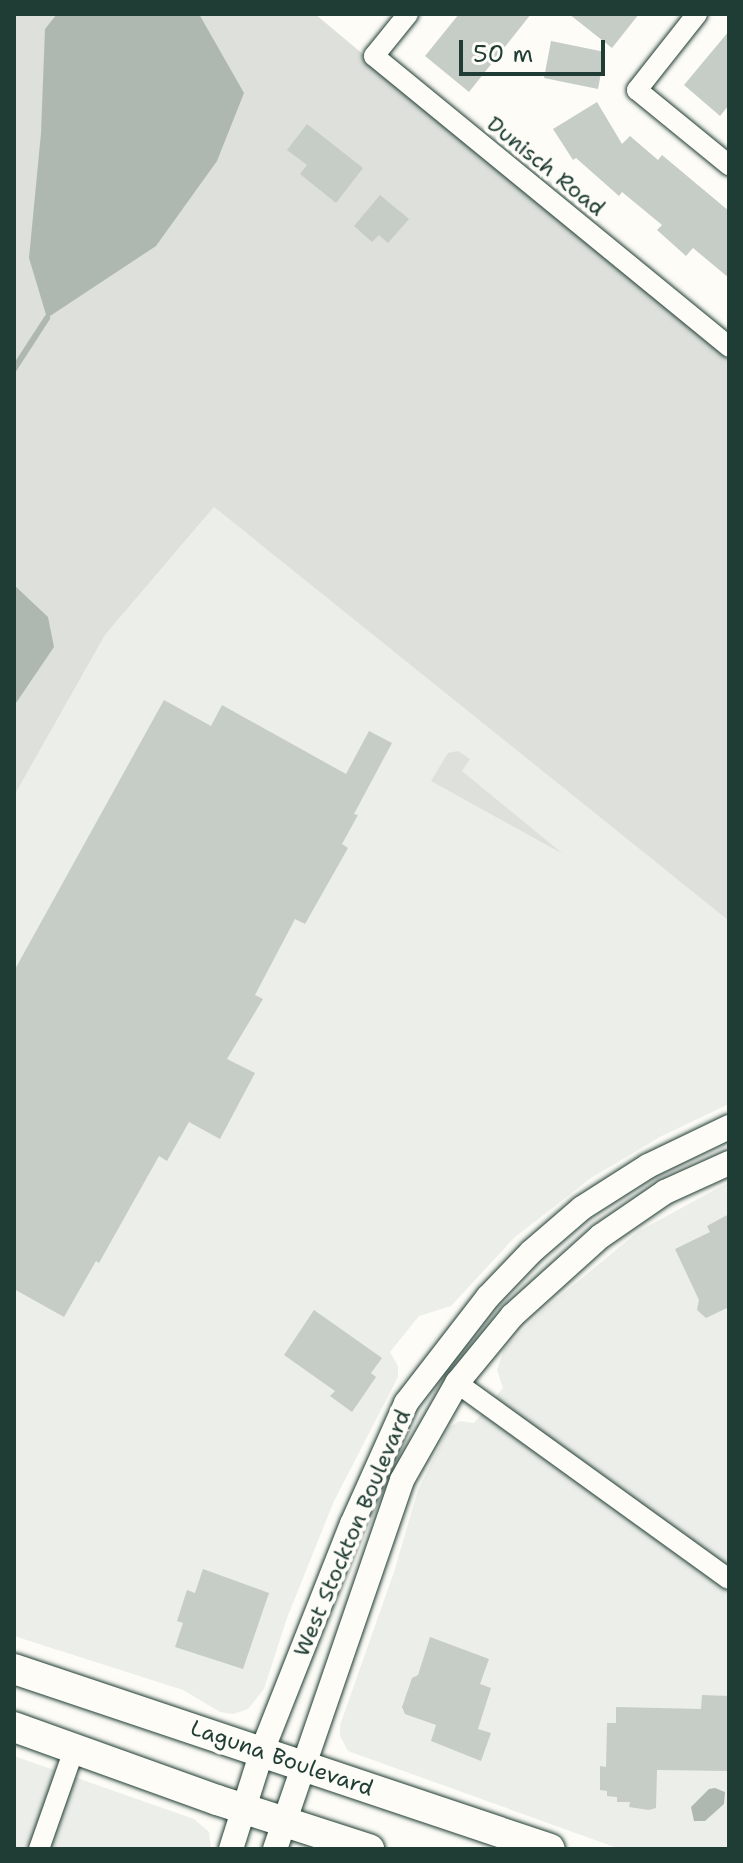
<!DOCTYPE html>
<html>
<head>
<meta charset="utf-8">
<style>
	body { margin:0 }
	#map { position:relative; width:743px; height:1863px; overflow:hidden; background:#fdfcf7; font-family:"Shantell Sans",sans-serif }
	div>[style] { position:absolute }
	.built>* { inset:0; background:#eceee9 }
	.green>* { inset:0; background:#dde0db }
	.water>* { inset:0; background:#aeb8b1 }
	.stream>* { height:6px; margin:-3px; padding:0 3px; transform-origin:3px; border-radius:3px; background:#aeb8b1 }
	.building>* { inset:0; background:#c6cdc7 }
	.roads { filter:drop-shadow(0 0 2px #1f3d34) drop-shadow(0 0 2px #1f3d34) }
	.minor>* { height:20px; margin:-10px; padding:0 10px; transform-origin:10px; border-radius:10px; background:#fdfcf7 }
	.tertiary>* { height:24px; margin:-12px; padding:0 12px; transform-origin:12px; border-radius:12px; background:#fdfcf7 }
	.primary>* { height:30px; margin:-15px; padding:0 15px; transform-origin:15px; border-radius:15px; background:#fdfcf7 }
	span { translate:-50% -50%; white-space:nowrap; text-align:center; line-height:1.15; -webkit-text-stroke:8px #fdfcf7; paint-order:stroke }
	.street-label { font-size:22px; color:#1f3d34 }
	.frame { position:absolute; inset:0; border:16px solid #1f3d34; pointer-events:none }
	.scale { position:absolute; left:459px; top:40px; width:146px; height:36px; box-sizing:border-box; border:4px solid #1f3d34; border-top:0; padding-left:10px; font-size:24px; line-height:28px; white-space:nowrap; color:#1f3d34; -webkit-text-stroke:6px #fdfcf7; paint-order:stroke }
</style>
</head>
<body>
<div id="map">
	<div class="built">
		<div style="clip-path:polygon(214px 507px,729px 921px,729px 1104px,660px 1137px,591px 1178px,514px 1238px,451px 1306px,419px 1316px,390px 1352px,398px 1366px,398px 1377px,334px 1501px,287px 1618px,264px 1689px,248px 1709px,233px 1714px,220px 1712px,183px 1690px,14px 1636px,14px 796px,105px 635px)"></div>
		<div style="clip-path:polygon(729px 1182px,729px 1849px,620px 1849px,348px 1751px,340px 1736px,340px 1725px,394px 1572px,418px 1490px,449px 1427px,460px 1421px,474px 1423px,503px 1388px,497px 1370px,504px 1349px,542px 1311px,639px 1231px)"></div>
		<div style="clip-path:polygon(14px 1756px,194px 1819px,209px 1832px,211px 1849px,14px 1849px)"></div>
	</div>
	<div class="green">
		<div style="clip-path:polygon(14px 14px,315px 14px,729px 360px,729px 921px,214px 507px,105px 635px,14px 796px)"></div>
		<div style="clip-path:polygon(458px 751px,470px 759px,462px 771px,563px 854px,431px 781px,448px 753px)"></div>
	</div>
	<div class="water">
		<div style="clip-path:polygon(57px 14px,199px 14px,244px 93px,217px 161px,156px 246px,47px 318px,29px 258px,41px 133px,45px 29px)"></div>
		<div style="clip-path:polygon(14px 585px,48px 617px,54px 647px,14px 706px)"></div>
		<div style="clip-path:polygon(715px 1788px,725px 1792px,724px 1804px,705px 1821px,694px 1821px,691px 1807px,709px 1789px)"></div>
	</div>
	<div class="stream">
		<div style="left:14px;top:369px;width:61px;rotate:-57.1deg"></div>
	</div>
	<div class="building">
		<div style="clip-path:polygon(459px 14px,531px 14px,469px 92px,425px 56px)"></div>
		<div style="clip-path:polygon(569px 14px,639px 14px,612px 48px)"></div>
		<div style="clip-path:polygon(729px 31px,729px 105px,720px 116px,684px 85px)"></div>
		<div style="clip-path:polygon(551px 41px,605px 52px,598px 89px,544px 78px)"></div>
		<div style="clip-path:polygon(597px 102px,622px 144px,630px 136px,658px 160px,662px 155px,729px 211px,729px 278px,693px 248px,686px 256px,657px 230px,662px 225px,622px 192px,619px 196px,576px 158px,573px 160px,553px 129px)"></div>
		<div style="clip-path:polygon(307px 124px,363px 168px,336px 203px,300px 174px,307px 165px,287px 150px)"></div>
		<div style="clip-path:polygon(380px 195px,409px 219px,388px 243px,379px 235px,372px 242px,354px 226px)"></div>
		<div style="clip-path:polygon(164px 700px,211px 726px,222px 705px,346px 774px,369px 731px,392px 743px,354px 814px,358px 815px,342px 844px,348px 848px,305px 924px,295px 919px,255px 995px,263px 999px,227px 1059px,255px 1073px,220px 1139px,189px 1122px,167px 1161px,159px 1156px,99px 1263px,96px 1261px,64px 1317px,14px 1289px,14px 971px)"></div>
		<div style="clip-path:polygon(729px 1214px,729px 1307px,706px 1318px,697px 1310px,699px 1300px,675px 1249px,710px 1232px,707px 1226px)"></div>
		<div style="clip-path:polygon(314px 1310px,382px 1358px,371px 1373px,376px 1377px,352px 1412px,330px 1396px,335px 1391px,284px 1355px)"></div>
		<div style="clip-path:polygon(203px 1569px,269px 1593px,243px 1669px,175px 1647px,183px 1623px,177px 1621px,187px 1590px,195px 1593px)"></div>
		<div style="clip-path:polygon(430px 1637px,489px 1659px,480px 1684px,491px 1688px,478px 1729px,491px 1733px,481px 1761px,431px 1741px,436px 1725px,405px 1714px,402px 1707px,412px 1678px,418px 1675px)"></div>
		<div style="clip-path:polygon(702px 1695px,729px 1696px,729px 1771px,657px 1770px,656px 1808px,649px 1810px,629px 1807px,630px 1802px,617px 1802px,617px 1797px,607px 1796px,607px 1791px,600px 1790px,600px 1766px,606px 1767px,607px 1723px,616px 1723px,616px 1707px,701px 1709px)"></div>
	</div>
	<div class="roads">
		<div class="minor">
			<div style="left:408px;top:14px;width:54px;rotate:129deg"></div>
			<div style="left:374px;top:56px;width:459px;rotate:39.3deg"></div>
			<div style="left:697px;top:14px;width:97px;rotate:128.3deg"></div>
			<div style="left:637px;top:90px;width:119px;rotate:39.2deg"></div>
			<div style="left:457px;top:1383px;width:335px;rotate:35.8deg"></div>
			<div style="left:39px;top:1849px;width:108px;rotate:-70.6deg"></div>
		</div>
		<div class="tertiary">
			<div style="left:231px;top:1849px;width:103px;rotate:-72.4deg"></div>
			<div style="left:262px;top:1751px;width:244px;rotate:-68.4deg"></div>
			<div style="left:352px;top:1524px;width:133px;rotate:-65.9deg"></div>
			<div style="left:406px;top:1403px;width:134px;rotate:-52.3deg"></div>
			<div style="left:488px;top:1297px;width:62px;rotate:-46.3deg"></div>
			<div style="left:531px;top:1252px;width:67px;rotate:-40.8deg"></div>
			<div style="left:582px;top:1208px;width:78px;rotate:-32.5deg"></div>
			<div style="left:648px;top:1166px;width:90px;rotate:-25.7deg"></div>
			<div style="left:275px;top:1849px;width:390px;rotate:-71deg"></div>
			<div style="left:402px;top:1480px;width:112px;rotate:-60.4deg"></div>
			<div style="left:457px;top:1383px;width:87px;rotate:-50.6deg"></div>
			<div style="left:512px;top:1316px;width:120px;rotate:-42deg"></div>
			<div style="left:601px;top:1236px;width:78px;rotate:-34.5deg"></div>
			<div style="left:665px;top:1192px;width:70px;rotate:-24.4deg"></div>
		</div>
		<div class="primary">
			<div style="left:14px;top:1669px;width:565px;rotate:18.56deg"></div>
			<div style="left:14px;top:1727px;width:216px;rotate:19.8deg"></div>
			<div style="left:217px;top:1800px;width:160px;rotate:17.9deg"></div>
		</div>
	</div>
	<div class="street-label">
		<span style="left:546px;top:166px;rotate:39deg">Dunisch Road</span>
		<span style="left:352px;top:1533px;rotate:-67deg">West Stockton Boulevard</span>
		<span style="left:282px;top:1758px;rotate:19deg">Laguna Boulevard</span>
	</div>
	<div class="frame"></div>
	<div class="scale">50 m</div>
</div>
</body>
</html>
